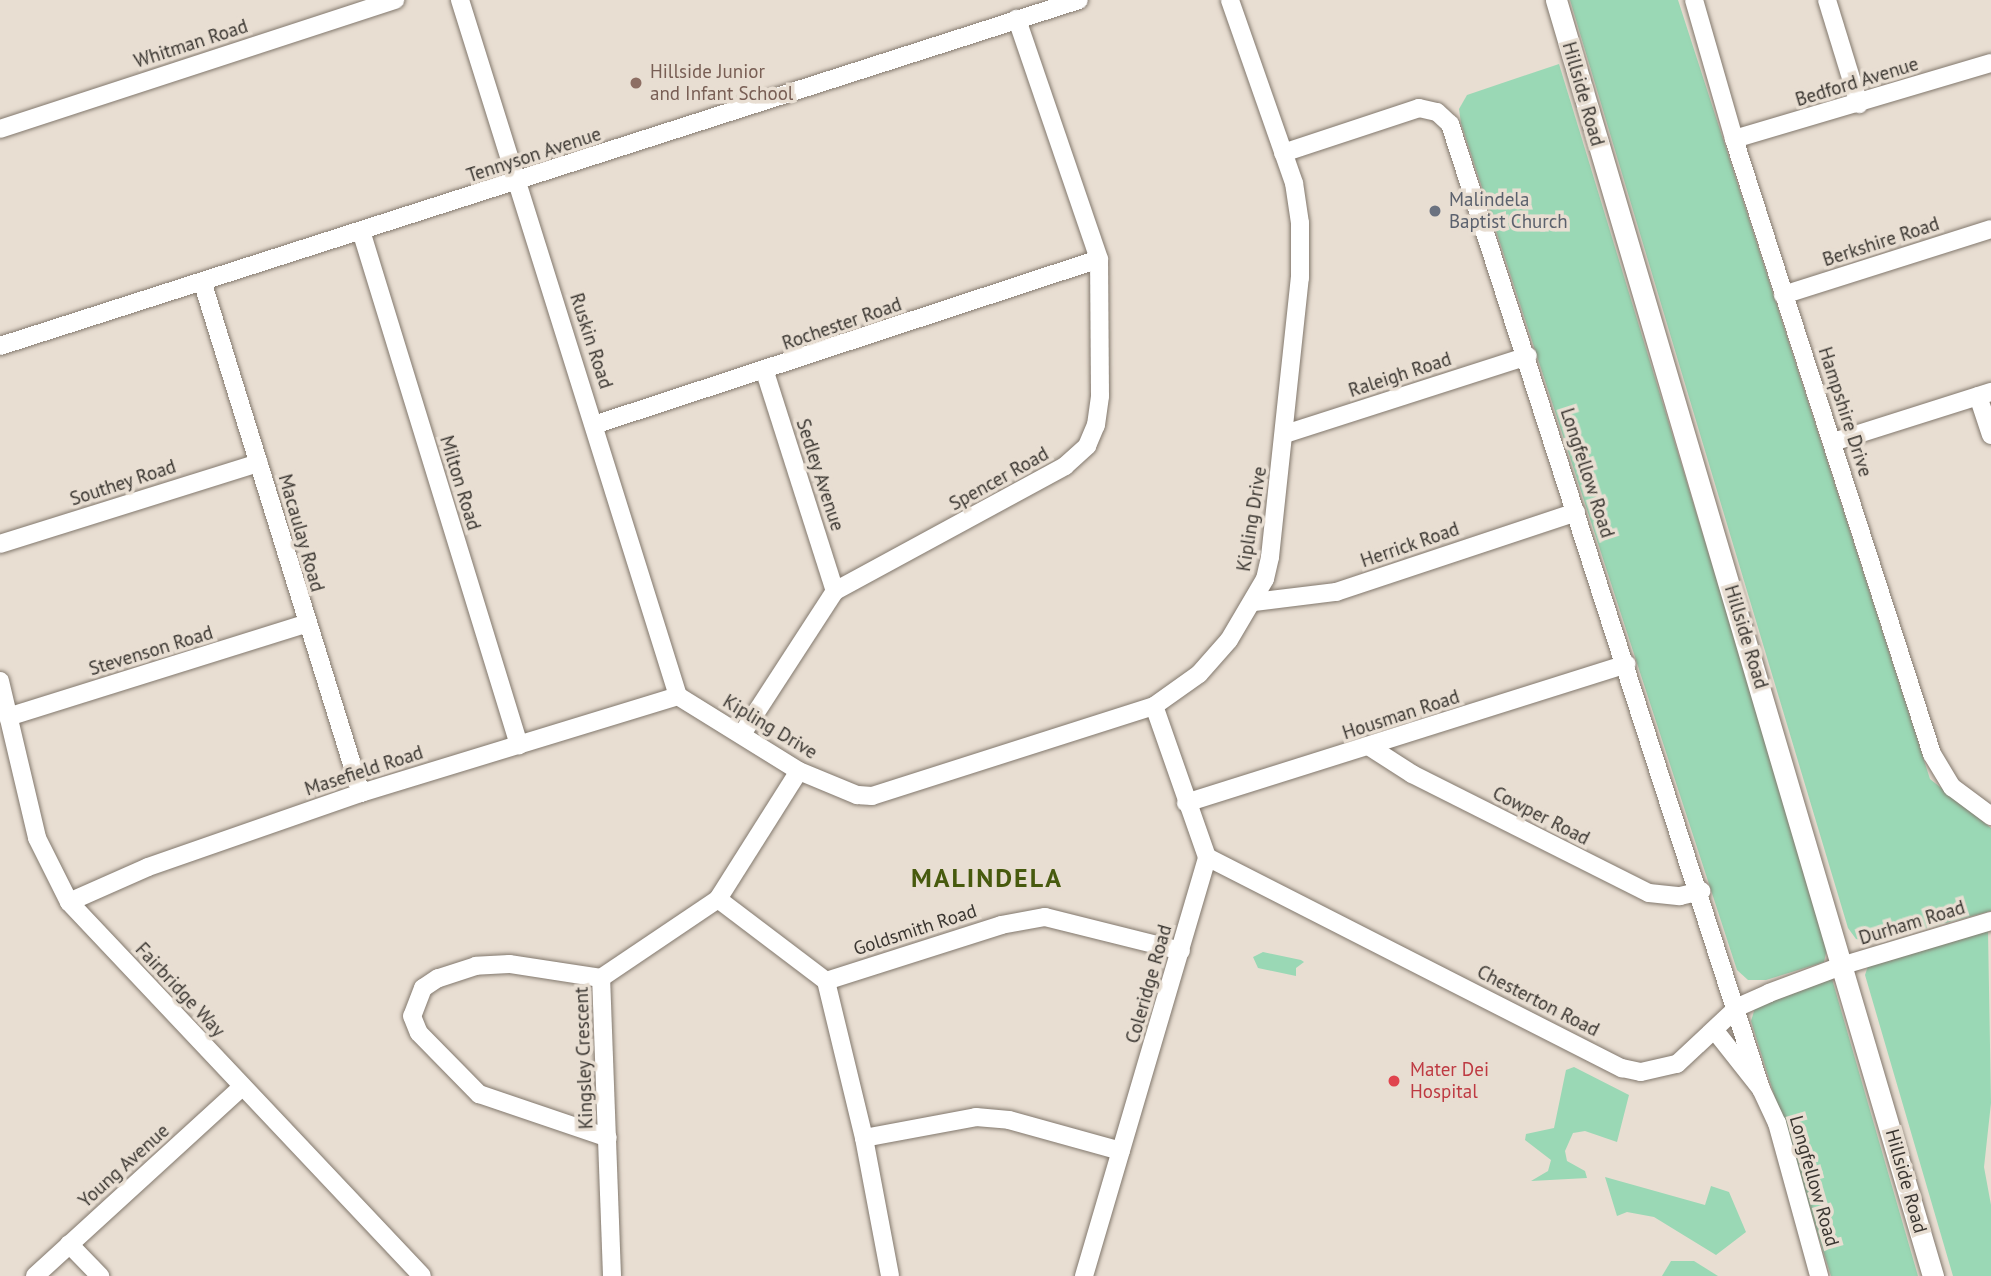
<!DOCTYPE html>
<html>
<head>
<meta charset="utf-8">
<style>
	body { margin:0 }
	#map { position:relative; width:1991px; height:1276px; overflow:hidden; background:#e8ded2; font-family:"PT Sans",sans-serif }
	div>[style] { position:absolute }
	.green>* { inset:0; background:#9ad8b5 }
	.roads { filter:drop-shadow(0 0 2px #82786d) drop-shadow(0 0 2px #82786d) }
	.minor>* { height:18px; margin:-9px; padding:0 9px; transform-origin:9px; border-radius:9px; background:#fff }
	.major>* { height:21px; margin:-10.5px; padding:0 10.5px; transform-origin:10.5px; border-radius:10.5px; background:#fff }
	.dots>* { width:19px; height:19px; translate:-50% -50%; box-sizing:border-box; border:4px solid #e8ded2; border-radius:50% }
	span { translate:-50% -50%; white-space:nowrap; text-align:center; line-height:1.15; -webkit-text-stroke:7px #e8ded2; paint-order:stroke }
	.street-label { font-size:19px; color:#3a3631 }
	.education-label { font-size:19px; color:#785e54 }
	.left { translate:0 -50%; text-align:left }
	.worship-label { font-size:19px; color:#5b616d }
	.health-label { font-size:19px; color:#be3a42 }
	.district-label { font-size:26px; color:#475a0e; font-weight:700; letter-spacing:2px }
</style>
</head>
<body>
<div id="map">
	<div class="green">
		<div style="clip-path:polygon(1570px 0,1678px 0,1930px 779px,1991px 828px,1991px 911px,1874px 942px,1856px 939px,1848px 928px)"></div>
		<div style="clip-path:polygon(1559px 64px,1828px 944px,1824px 962px,1766px 980px,1748px 980px,1737px 970px,1461px 123px,1459px 109px,1467px 95px)"></div>
		<div style="clip-path:polygon(1988px 931px,1991px 1103px,1984px 1167px,1991px 1205px,1991px 1276px,1953px 1276px,1865px 975px,1868px 966px)"></div>
		<div style="clip-path:polygon(1263px 952px,1301px 960px,1304px 962px,1296px 968px,1296px 976px,1258px 968px,1253px 957px)"></div>
		<div style="clip-path:polygon(1832px 979px,1918px 1276px,1831px 1276px,1751px 1021px,1755px 1008px)"></div>
		<div style="clip-path:polygon(1574px 1067px,1629px 1095px,1617px 1142px,1585px 1131px,1573px 1133px,1565px 1151px,1567px 1161px,1585px 1171px,1587px 1178px,1531px 1181px,1548px 1171px,1551px 1160px,1525px 1140px,1526px 1134px,1554px 1128px,1566px 1070px)"></div>
		<div style="clip-path:polygon(1605px 1177px,1705px 1205px,1711px 1186px,1729px 1192px,1746px 1232px,1716px 1255px,1654px 1217px,1627px 1212px,1617px 1216px)"></div>
		<div style="clip-path:polygon(1671px 1261px,1694px 1261px,1718px 1276px,1662px 1276px)"></div>
	</div>
	<div class="roads">
		<div class="minor">
			<div style="left:460px;top:0;width:729px;rotate:72.61deg"></div>
			<div style="left:1694px;top:0;width:145px;rotate:73.9deg"></div>
			<div style="left:1734px;top:139px;width:646px;rotate:72.15deg"></div>
			<div style="left:1932px;top:754px;width:39px;rotate:59deg"></div>
			<div style="left:1952px;top:787px;width:49px;rotate:36.6deg"></div>
			<div style="left:1827px;top:0;width:109px;rotate:72.9deg"></div>
			<div style="left:0;top:129px;width:416px;rotate:-18.1deg"></div>
			<div style="left:1734px;top:139px;width:268px;rotate:-16.5deg"></div>
			<div style="left:1283px;top:153px;width:143px;rotate:-18.3deg"></div>
			<div style="left:1419px;top:108px;width:18px;rotate:13deg"></div>
			<div style="left:1437px;top:112px;width:18px;rotate:43deg"></div>
			<div style="left:1450px;top:124px;width:1014px;rotate:72.14deg"></div>
			<div style="left:362px;top:234px;width:535px;rotate:72.92deg"></div>
			<div style="left:203px;top:284px;width:533px;rotate:72.76deg"></div>
			<div style="left:1783px;top:295px;width:218px;rotate:-17.6deg"></div>
			<div style="left:0;top:346px;width:1133px;rotate:-17.78deg"></div>
			<div style="left:765px;top:372px;width:230px;rotate:72.3deg"></div>
			<div style="left:1978px;top:396px;width:41px;rotate:71.6deg"></div>
			<div style="left:597px;top:424px;width:528px;rotate:-18.19deg"></div>
			<div style="left:1285px;top:434px;width:255px;rotate:-17.8deg"></div>
			<div style="left:1833px;top:442px;width:166px;rotate:-17.6deg"></div>
			<div style="left:0;top:544px;width:271px;rotate:-17.4deg"></div>
			<div style="left:1254px;top:602px;width:83px;rotate:-7deg"></div>
			<div style="left:1336px;top:592px;width:253px;rotate:-18.4deg"></div>
			<div style="left:0;top:681px;width:161px;rotate:76.7deg"></div>
			<div style="left:37px;top:838px;width:72px;rotate:63.4deg"></div>
			<div style="left:69px;top:902px;width:514px;rotate:46.65deg"></div>
			<div style="left:678px;top:696px;width:142px;rotate:31.8deg"></div>
			<div style="left:799px;top:771px;width:63px;rotate:22.5deg"></div>
			<div style="left:857px;top:795px;width:15px;rotate:4deg"></div>
			<div style="left:872px;top:796px;width:296px;rotate:-17.7deg"></div>
			<div style="left:1154px;top:706px;width:55px;rotate:-35.4deg"></div>
			<div style="left:1199px;top:674px;width:45px;rotate:-48.6deg"></div>
			<div style="left:1229px;top:640px;width:71px;rotate:-59.5deg"></div>
			<div style="left:1265px;top:579px;width:23px;rotate:-77deg"></div>
			<div style="left:1270px;top:557px;width:281px;rotate:-83.9deg"></div>
			<div style="left:1300px;top:278px;width:55px;rotate:-90deg"></div>
			<div style="left:1300px;top:223px;width:40px;rotate:-98.5deg"></div>
			<div style="left:1294px;top:183px;width:194px;rotate:-109.3deg"></div>
			<div style="left:8px;top:717px;width:311px;rotate:-17.4deg"></div>
			<div style="left:742px;top:734px;width:171px;rotate:-57deg"></div>
			<div style="left:835px;top:591px;width:262px;rotate:-28.5deg"></div>
			<div style="left:1065px;top:466px;width:30px;rotate:-42deg"></div>
			<div style="left:1087px;top:446px;width:23px;rotate:-67deg"></div>
			<div style="left:1096px;top:425px;width:29px;rotate:-82deg"></div>
			<div style="left:1100px;top:396px;width:137px;rotate:-90.4deg"></div>
			<div style="left:1099px;top:259px;width:254px;rotate:-108.9deg"></div>
			<div style="left:1370px;top:747px;width:50px;rotate:32.7deg"></div>
			<div style="left:1412px;top:774px;width:265px;rotate:26.7deg"></div>
			<div style="left:1649px;top:893px;width:31px;rotate:6deg"></div>
			<div style="left:1680px;top:896px;width:22px;rotate:-13deg"></div>
			<div style="left:1186px;top:803px;width:462px;rotate:-17.5deg"></div>
			<div style="left:1207px;top:857px;width:466px;rotate:27deg"></div>
			<div style="left:1622px;top:1068px;width:19px;rotate:12deg"></div>
			<div style="left:1641px;top:1072px;width:37px;rotate:-13deg"></div>
			<div style="left:1677px;top:1064px;width:83px;rotate:-43.1deg"></div>
			<div style="left:1738px;top:1007px;width:34px;rotate:-24deg"></div>
			<div style="left:1769px;top:993px;width:80px;rotate:-20.5deg"></div>
			<div style="left:1844px;top:965px;width:153px;rotate:-16.7deg"></div>
			<div style="left:718px;top:899px;width:136px;rotate:37.2deg"></div>
			<div style="left:826px;top:981px;width:162px;rotate:76.4deg"></div>
			<div style="left:864px;top:1138px;width:140px;rotate:79.3deg"></div>
			<div style="left:69px;top:902px;width:86px;rotate:-23.9deg"></div>
			<div style="left:148px;top:867px;width:225px;rotate:-19.2deg"></div>
			<div style="left:361px;top:793px;width:332px;rotate:-17deg"></div>
			<div style="left:601px;top:978px;width:93px;rotate:-171.3deg"></div>
			<div style="left:509px;top:964px;width:33px;rotate:177deg"></div>
			<div style="left:476px;top:966px;width:40px;rotate:162deg"></div>
			<div style="left:438px;top:978px;width:18px;rotate:146deg"></div>
			<div style="left:423px;top:988px;width:30px;rotate:111deg"></div>
			<div style="left:412px;top:1016px;width:18px;rotate:68deg"></div>
			<div style="left:419px;top:1033px;width:86px;rotate:45.5deg"></div>
			<div style="left:479px;top:1094px;width:136px;rotate:18.8deg"></div>
			<div style="left:826px;top:981px;width:184px;rotate:-17.7deg"></div>
			<div style="left:1001px;top:925px;width:45px;rotate:-10.3deg"></div>
			<div style="left:1045px;top:917px;width:140px;rotate:14deg"></div>
			<div style="left:1716px;top:1032px;width:73px;rotate:51.7deg"></div>
			<div style="left:1761px;top:1089px;width:38px;rotate:65deg"></div>
			<div style="left:1777px;top:1123px;width:159px;rotate:74.6deg"></div>
			<div style="left:864px;top:1138px;width:114px;rotate:-10.6deg"></div>
			<div style="left:976px;top:1117px;width:33px;rotate:5deg"></div>
			<div style="left:1009px;top:1120px;width:116px;rotate:15.5deg"></div>
			<div style="left:69px;top:1244px;width:45px;rotate:45.9deg"></div>
			<div style="left:35px;top:1276px;width:280px;rotate:-42.4deg"></div>
			<div style="left:612px;top:1276px;width:298px;rotate:-92.1deg"></div>
			<div style="left:601px;top:978px;width:141px;rotate:-34deg"></div>
			<div style="left:718px;top:899px;width:151px;rotate:-57.7deg"></div>
			<div style="left:1084px;top:1276px;width:437px;rotate:-73.6deg"></div>
			<div style="left:1207px;top:857px;width:160px;rotate:-109.3deg"></div>
		</div>
		<div class="major">
			<div style="left:1556px;top:0;width:1331px;rotate:73.54deg"></div>
		</div>
	</div>
	<div class="dots">
		<div style="left:636px;top:83px;background:#8d6e63"></div>
		<div style="left:1435px;top:211px;background:#6b7280"></div>
		<div style="left:1394px;top:1081px;background:#e0444e"></div>
	</div>
	<div class="street-label">
		<span style="left:191px;top:44px;rotate:-18deg">Whitman Road</span>
		<span style="left:1857px;top:82px;rotate:-17deg">Bedford Avenue</span>
		<span style="left:1583px;top:94px;rotate:74deg">Hillside Road</span>
		<span style="left:534px;top:155px;rotate:-18deg">Tennyson Avenue</span>
		<span style="left:1881px;top:242px;rotate:-18deg">Berkshire Road</span>
		<span style="left:842px;top:324px;rotate:-19deg">Rochester Road</span>
		<span style="left:591px;top:341px;rotate:72deg">Ruskin Road</span>
		<span style="left:1400px;top:375px;rotate:-18deg">Raleigh Road</span>
		<span style="left:1845px;top:412px;rotate:72deg">Hampshire Drive</span>
		<span style="left:1587px;top:473px;rotate:72deg">Longfellow Road</span>
		<span style="left:820px;top:475px;rotate:72deg">Sedley Avenue</span>
		<span style="left:999px;top:479px;rotate:-29deg">Spencer Road</span>
		<span style="left:123px;top:483px;rotate:-18deg">Southey Road</span>
		<span style="left:460px;top:483px;rotate:73deg">Milton Road</span>
		<span style="left:1252px;top:519px;rotate:-81deg">Kipling Drive</span>
		<span style="left:301px;top:533px;rotate:74deg">Macaulay Road</span>
		<span style="left:1410px;top:545px;rotate:-19deg">Herrick Road</span>
		<span style="left:1746px;top:637px;rotate:73deg">Hillside Road</span>
		<span style="left:151px;top:651px;rotate:-17deg">Stevenson Road</span>
		<span style="left:1401px;top:715px;rotate:-18deg">Housman Road</span>
		<span style="left:770px;top:727px;rotate:31deg">Kipling Drive</span>
		<span style="left:364px;top:771px;rotate:-18deg">Masefield Road</span>
		<span style="left:1541px;top:816px;rotate:27deg">Cowper Road</span>
		<span style="left:1912px;top:923px;rotate:-17deg">Durham Road</span>
		<span style="left:915px;top:930px;rotate:-18deg">Goldsmith Road</span>
		<span style="left:1149px;top:984px;rotate:-74deg">Coleridge Road</span>
		<span style="left:180px;top:990px;rotate:47deg">Fairbridge Way</span>
		<span style="left:1538px;top:1001px;rotate:27deg">Chesterton Road</span>
		<span style="left:584px;top:1058px;rotate:-92deg">Kingsley Crescent</span>
		<span style="left:124px;top:1166px;rotate:-42deg">Young Avenue</span>
		<span style="left:1814px;top:1181px;rotate:74deg">Longfellow Road</span>
		<span style="left:1906px;top:1181px;rotate:74deg">Hillside Road</span>
	</div>
	<div class="education-label">
		<span class="left" style="left:650px;top:83px">Hillside Junior<br>and Infant School</span>
	</div>
	<div class="worship-label">
		<span class="left" style="left:1449px;top:211px">Malindela<br>Baptist Church</span>
	</div>
	<div class="health-label">
		<span class="left" style="left:1410px;top:1081px">Mater Dei<br>Hospital</span>
	</div>
	<div class="district-label">
		<span style="left:987px;top:878px">MALINDELA</span>
	</div>
</div>
</body>
</html>
